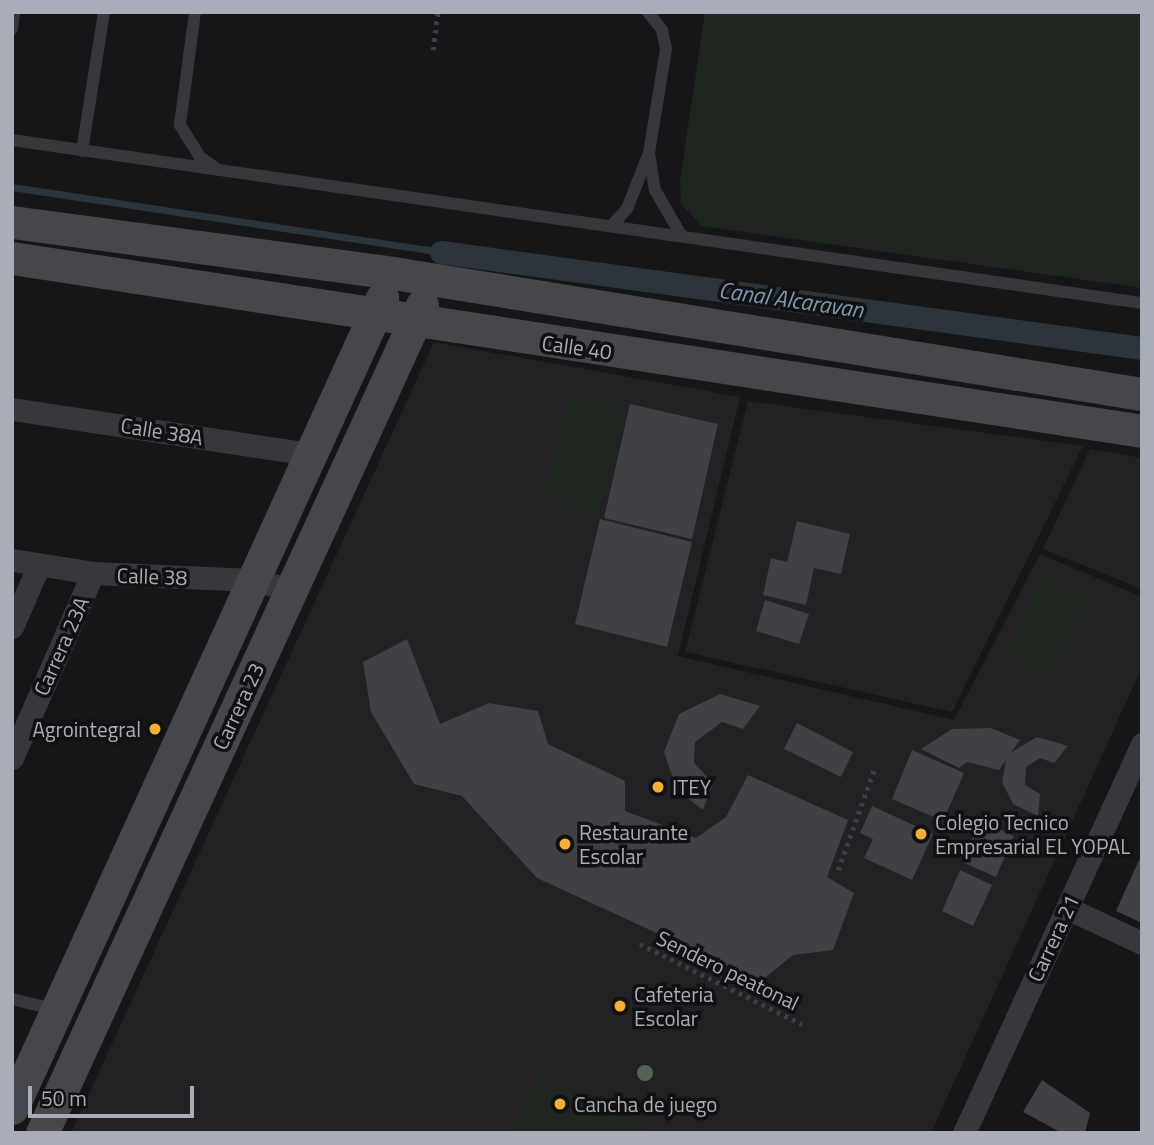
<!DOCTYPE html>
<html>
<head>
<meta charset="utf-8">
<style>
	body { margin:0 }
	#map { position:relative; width:1154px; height:1145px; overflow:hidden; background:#161618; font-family:"Titillium Web",sans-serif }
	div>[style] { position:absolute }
	.built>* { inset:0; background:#222225 }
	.green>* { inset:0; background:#1e261f }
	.stream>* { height:7px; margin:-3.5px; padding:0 3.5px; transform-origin:3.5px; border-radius:3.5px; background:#2c353c }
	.canal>* { height:23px; margin:-11.5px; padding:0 11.5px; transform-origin:11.5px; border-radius:11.5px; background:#2c353c }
	.building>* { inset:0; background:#404145 }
	.path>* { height:4.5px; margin-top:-2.25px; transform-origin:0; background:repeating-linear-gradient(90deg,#3d3f44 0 3.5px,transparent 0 8.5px) }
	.lane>* { height:12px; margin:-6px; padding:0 6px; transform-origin:6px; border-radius:6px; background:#37383d }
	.street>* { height:23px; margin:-11.5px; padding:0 11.5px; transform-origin:11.5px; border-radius:11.5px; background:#37383d }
	.secondary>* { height:33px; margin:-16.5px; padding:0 16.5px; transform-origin:16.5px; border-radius:16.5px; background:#45474d }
	.trees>* { width:16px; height:16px; margin:-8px; border-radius:50%; background:#506452 }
	.dots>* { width:19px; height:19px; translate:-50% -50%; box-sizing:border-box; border:4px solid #111113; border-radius:50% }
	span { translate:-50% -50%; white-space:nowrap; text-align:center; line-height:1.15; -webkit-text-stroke:7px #111113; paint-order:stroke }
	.street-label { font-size:21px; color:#a8adb8 }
	.poi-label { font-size:21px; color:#a8adb8 }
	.right { translate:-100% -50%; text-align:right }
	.left { translate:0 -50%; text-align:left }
	.water-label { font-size:23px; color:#7f9bb3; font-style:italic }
	.frame { position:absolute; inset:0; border:14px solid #a8adb8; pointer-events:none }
	.scale { position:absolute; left:28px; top:1086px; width:166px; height:32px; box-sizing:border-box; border:4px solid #a8adb8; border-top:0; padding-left:9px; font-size:21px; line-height:24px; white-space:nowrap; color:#a8adb8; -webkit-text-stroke:5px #111113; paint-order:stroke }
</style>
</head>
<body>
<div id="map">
	<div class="built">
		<div style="clip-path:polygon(434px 342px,740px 397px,678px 656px,954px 720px,1040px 554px,1142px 597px,1142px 667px,931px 1133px,71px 1133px)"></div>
		<div style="clip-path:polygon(748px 401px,1083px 446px,952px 712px,685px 652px)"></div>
		<div style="clip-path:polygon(1090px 449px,1142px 458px,1142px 589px,1043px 549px)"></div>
	</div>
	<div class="green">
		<div style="clip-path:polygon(705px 12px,1142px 12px,1142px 288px,702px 226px,681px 204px,680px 181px)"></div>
		<div style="clip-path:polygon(570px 393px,625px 407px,598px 515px,543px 501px)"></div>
		<div style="clip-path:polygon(1044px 573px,1090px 595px,1050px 682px,1004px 660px)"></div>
		<div style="clip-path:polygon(541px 1075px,649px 1133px,510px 1133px)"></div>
	</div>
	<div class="stream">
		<div style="left:12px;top:187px;width:434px;rotate:8.6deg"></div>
	</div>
	<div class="canal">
		<div style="left:441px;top:252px;width:708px;rotate:7.8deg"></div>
	</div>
	<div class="building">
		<div style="clip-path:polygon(630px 404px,718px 424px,692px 539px,604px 518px)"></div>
		<div style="clip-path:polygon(600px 519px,692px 542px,667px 647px,575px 624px)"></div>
		<div style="clip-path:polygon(797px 521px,850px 534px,841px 574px,814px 568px,806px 605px,763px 595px,771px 558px,787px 562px)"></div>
		<div style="clip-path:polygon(765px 600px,809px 614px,799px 644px,756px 631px)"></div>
		<div style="clip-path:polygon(407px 639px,440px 724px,489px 703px,538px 711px,548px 744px,625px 781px,625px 811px,696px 838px,726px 817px,748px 775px,848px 820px,827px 877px,854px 893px,833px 950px,793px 955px,761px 981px,537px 878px,462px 796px,414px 784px,371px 712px,363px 662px)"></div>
		<div style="clip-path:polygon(720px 694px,760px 706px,743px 729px,722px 722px,695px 742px,694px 763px,713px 783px,703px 810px,677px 790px,664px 752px,679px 714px)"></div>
		<div style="clip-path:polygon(797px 723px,853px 752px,841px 777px,784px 749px)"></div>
		<div style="clip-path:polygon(991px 728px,1020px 740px,999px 770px,967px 762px,959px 768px,921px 749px,952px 729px)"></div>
		<div style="clip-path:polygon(1037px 737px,1068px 746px,1054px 763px,1040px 758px,1026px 767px,1025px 785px,1040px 794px,1038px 816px,1013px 804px,1002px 782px,1007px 755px)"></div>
		<div style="clip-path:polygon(912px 750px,964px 773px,943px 821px,892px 799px)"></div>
		<div style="clip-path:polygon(872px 806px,933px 834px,912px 880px,864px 858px,873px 839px,860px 833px)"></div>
		<div style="clip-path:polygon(980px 821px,1014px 836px,996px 877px,962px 862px)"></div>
		<div style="clip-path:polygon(1139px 860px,1142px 861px,1142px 923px,1116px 911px)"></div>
		<div style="clip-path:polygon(960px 870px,992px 885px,973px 926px,942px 911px)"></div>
		<div style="clip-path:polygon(1042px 1080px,1090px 1113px,1085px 1133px,1062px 1133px,1023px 1112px)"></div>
	</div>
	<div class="path">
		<div style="left:433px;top:50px;width:38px;rotate:-83deg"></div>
		<div style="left:838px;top:870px;width:106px;rotate:-70.2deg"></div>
		<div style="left:640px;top:944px;width:181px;rotate:26.3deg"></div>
	</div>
	<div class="lane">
		<div style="left:195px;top:12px;width:114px;rotate:97.6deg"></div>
		<div style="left:180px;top:125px;width:36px;rotate:58deg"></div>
		<div style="left:199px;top:156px;width:24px;rotate:36deg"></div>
		<div style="left:648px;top:12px;width:23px;rotate:52deg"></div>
		<div style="left:662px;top:30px;width:19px;rotate:78deg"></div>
		<div style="left:666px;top:49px;width:105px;rotate:99.3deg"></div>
		<div style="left:649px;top:153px;width:37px;rotate:81deg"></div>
		<div style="left:655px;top:190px;width:52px;rotate:60deg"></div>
		<div style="left:12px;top:29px;width:17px;rotate:-83deg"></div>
		<div style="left:12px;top:140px;width:1142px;rotate:8.21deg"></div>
		<div style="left:82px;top:151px;width:141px;rotate:-81deg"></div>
		<div style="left:611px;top:226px;width:23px;rotate:-47deg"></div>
		<div style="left:627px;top:209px;width:60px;rotate:-68.6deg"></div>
		<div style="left:12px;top:999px;width:46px;rotate:13.7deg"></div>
	</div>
	<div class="street">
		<div style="left:12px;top:409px;width:302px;rotate:8.6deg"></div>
		<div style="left:12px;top:560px;width:82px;rotate:9.1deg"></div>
		<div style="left:93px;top:573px;width:160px;rotate:2.5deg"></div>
		<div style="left:253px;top:580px;width:40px;rotate:14.4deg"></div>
		<div style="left:12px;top:627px;width:68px;rotate:-66.5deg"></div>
		<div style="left:12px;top:758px;width:202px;rotate:-66.4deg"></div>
		<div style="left:1067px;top:908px;width:83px;rotate:25deg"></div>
		<div style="left:964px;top:1133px;width:428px;rotate:-65.4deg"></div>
	</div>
	<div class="secondary">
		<div style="left:12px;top:222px;width:384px;rotate:7.6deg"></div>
		<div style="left:393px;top:273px;width:759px;rotate:9.18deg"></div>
		<div style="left:12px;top:258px;width:1143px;rotate:8.7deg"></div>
		<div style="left:12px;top:1108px;width:891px;rotate:-65.45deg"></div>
		<div style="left:42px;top:1133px;width:911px;rotate:-65.35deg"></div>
	</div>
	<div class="trees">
		<div style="left:645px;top:1073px"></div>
	</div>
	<div class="dots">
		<div style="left:155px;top:729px;background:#f2b134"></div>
		<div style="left:658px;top:787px;background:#f2b134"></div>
		<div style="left:921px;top:834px;background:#f2b134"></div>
		<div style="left:565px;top:844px;background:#f2b134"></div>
		<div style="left:620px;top:1006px;background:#f2b134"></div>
		<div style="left:560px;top:1104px;background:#f2b134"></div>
	</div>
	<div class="street-label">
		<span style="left:577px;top:347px;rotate:8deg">Calle 40</span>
		<span style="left:162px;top:431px;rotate:9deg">Calle 38A</span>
		<span style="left:152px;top:576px;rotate:2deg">Calle 38</span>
		<span style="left:61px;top:646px;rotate:-66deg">Carrera 23A</span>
		<span style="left:238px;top:706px;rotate:-65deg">Carrera 23</span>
		<span style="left:1053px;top:938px;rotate:-65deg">Carrera 21</span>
		<span style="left:728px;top:970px;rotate:26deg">Sendero peatonal</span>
	</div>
	<div class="poi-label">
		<span class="right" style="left:141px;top:729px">Agrointegral</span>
		<span class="left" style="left:672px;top:787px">ITEY</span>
		<span class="left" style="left:935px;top:834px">Colegio Tecnico<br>Empresarial EL YOPAL</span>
		<span class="left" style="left:579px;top:844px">Restaurante<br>Escolar</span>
		<span class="left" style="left:634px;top:1006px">Cafeteria<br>Escolar</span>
		<span class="left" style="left:574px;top:1104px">Cancha de juego</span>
	</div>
	<div class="water-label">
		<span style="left:791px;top:300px;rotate:8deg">Canal Alcaravan</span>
	</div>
	<div class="frame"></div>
	<div class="scale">50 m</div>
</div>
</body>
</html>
